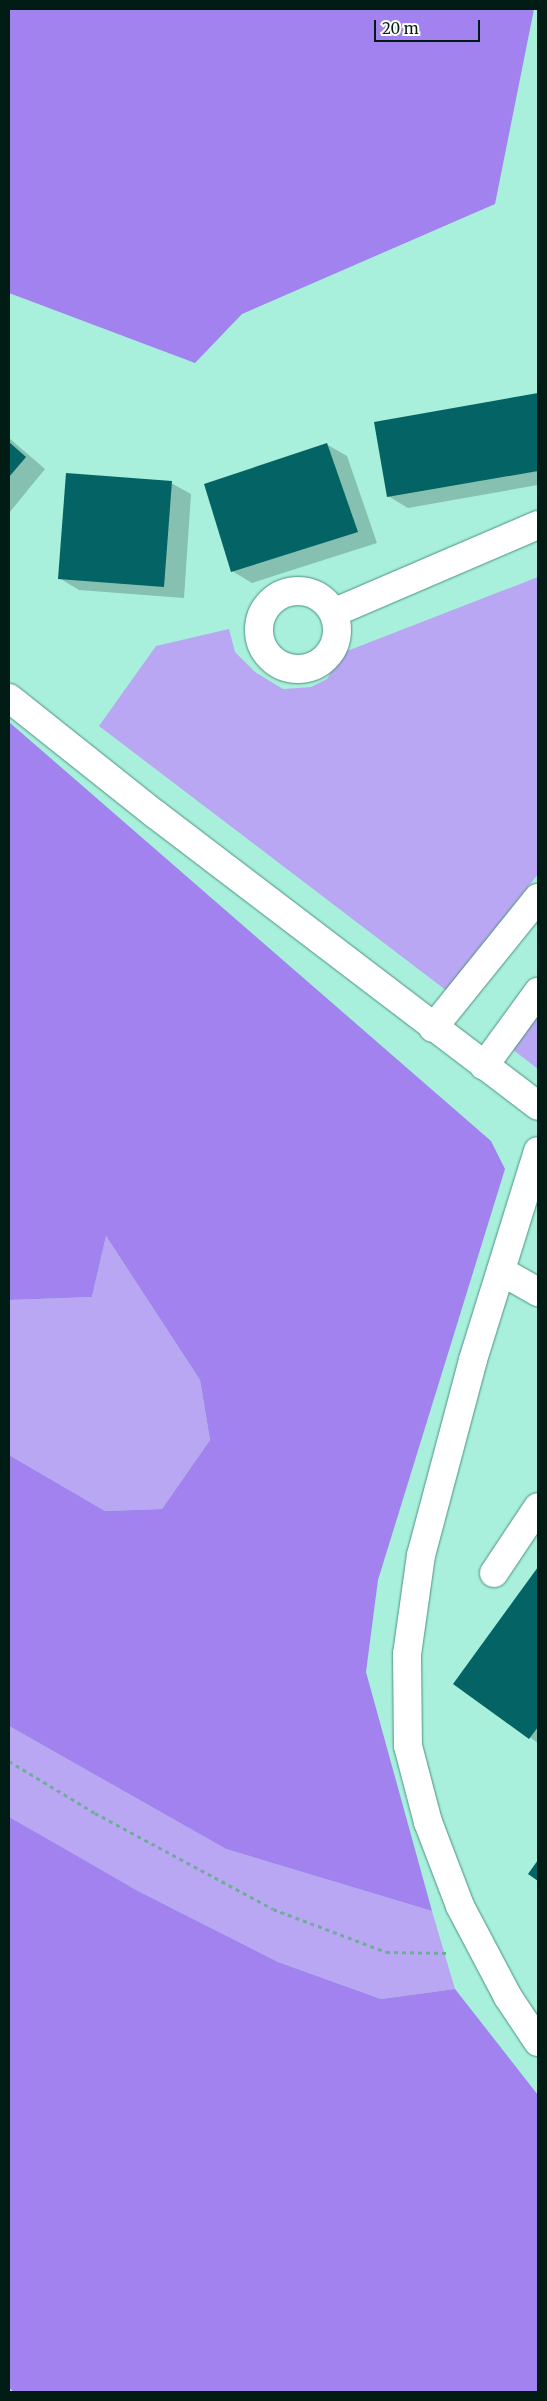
<!DOCTYPE html>
<html>
<head>
<meta charset="utf-8">
<style>
	body { margin:0 }
	#map { position:relative; width:547px; height:2401px; overflow:hidden; background:#a8f0dc; font-family:Merriweather,serif }
	div>[style] { position:absolute }
	.green>* { inset:0; background:#baa7f3 }
	.forest>* { inset:0; background:#a182ee }
	.shadow>* { inset:0; background:#0003 }
	.building>* { inset:0; background:#046364 }
	.path>* { height:3px; margin-top:-1.5px; transform-origin:0; background:repeating-linear-gradient(90deg,#71ab9b 0 4px,transparent 0 8px) }
	.roads { filter:drop-shadow(0 0 1px #4c9180) drop-shadow(0 0 1px #4c9180) }
	.minor>* { height:28px; margin:-14px; padding:0 14px; transform-origin:14px; border-radius:14px; background:#fff }
	.minor>.ring { margin:-14px; padding:0; box-sizing:content-box; background:none; border:28px solid #fff; border-radius:50% }
	span { translate:-50% -50%; white-space:nowrap; text-align:center; line-height:1.15; -webkit-text-stroke:5px #fff; paint-order:stroke }
	.frame { position:absolute; inset:0; border:10px solid #001c15; pointer-events:none }
	.scale { position:absolute; left:374px; top:20px; width:106px; height:22px; box-sizing:border-box; border:2px solid #001c15; border-top:0; padding-left:6px; font-size:15px; line-height:18px; white-space:nowrap; color:#001c15; -webkit-text-stroke:4px #fff; paint-order:stroke }
</style>
</head>
<body>
<div id="map">
	<div class="green">
		<div style="clip-path:polygon(538px 577px,538px 874px,447px 991px,99px 726px,156px 646px,229px 629px,235px 652px,255px 672px,283px 689px,311px 687px,327px 679px,342px 653px)"></div>
		<div style="clip-path:polygon(538px 1014px,538px 1069px,512px 1049px)"></div>
		<div style="clip-path:polygon(106px 1236px,200px 1380px,210px 1440px,162px 1509px,105px 1511px,9px 1455px,9px 1300px,92px 1297px)"></div>
		<div style="clip-path:polygon(9px 1726px,226px 1849px,432px 1911px,455px 1989px,381px 1999px,278px 1962px,138px 1891px,14px 1821px,9px 1817px)"></div>
	</div>
	<div class="forest">
		<div style="clip-path:polygon(9px 9px,534px 9px,495px 204px,242px 314px,195px 363px,9px 293px)"></div>
		<div style="clip-path:polygon(9px 722px,491px 1141px,505px 1169px,378px 1580px,366px 1672px,432px 1911px,226px 1849px,9px 1726px,9px 1455px,105px 1511px,162px 1509px,210px 1440px,200px 1380px,106px 1236px,92px 1297px,9px 1300px)"></div>
		<div style="clip-path:polygon(9px 1817px,138px 1891px,278px 1962px,381px 1999px,455px 1989px,538px 2095px,538px 2392px,14px 2392px,9px 2388px)"></div>
	</div>
	<div class="shadow">
		<div style="clip-path:polygon(538px 395px,538px 485px,408px 508px,388px 496px)"></div>
		<div style="clip-path:polygon(9px 438px,45px 469px,9px 513px)"></div>
		<div style="clip-path:polygon(326px 444px,347px 456px,377px 543px,252px 583px,232px 571px)"></div>
		<div style="clip-path:polygon(171px 483px,191px 494px,184px 598px,79px 590px,59px 578px)"></div>
		<div style="clip-path:polygon(538px 1569px,538px 1743px,455px 1684px)"></div>
	</div>
	<div class="building">
		<div style="clip-path:polygon(538px 393px,538px 471px,387px 497px,374px 422px)"></div>
		<div style="clip-path:polygon(9px 442px,26px 457px,9px 477px)"></div>
		<div style="clip-path:polygon(327px 443px,358px 532px,231px 572px,204px 484px)"></div>
		<div style="clip-path:polygon(66px 473px,172px 481px,164px 587px,58px 579px)"></div>
		<div style="clip-path:polygon(538px 1567px,538px 1727px,529px 1739px,453px 1684px)"></div>
		<div style="clip-path:polygon(538px 1860px,538px 1881px,528px 1874px)"></div>
	</div>
	<div class="path">
		<div style="left:9px;top:1761px;width:100px;rotate:31.2deg"></div>
		<div style="left:95px;top:1813px;width:202px;rotate:28.3deg"></div>
		<div style="left:273px;top:1909px;width:121px;rotate:20.8deg"></div>
		<div style="left:386px;top:1952px;width:63px;rotate:0.9deg"></div>
	</div>
	<div class="roads">
		<div class="minor">
			<div class="ring" style="left:259px;top:591px;width:50px;height:50px"></div>
			<div style="left:335px;top:612px;width:221px;rotate:-23.2deg"></div>
			<div style="left:9px;top:698px;width:186px;rotate:38.5deg"></div>
			<div style="left:155px;top:814px;width:482px;rotate:37.3deg"></div>
			<div style="left:433px;top:1028px;width:167px;rotate:-51.1deg"></div>
			<div style="left:484px;top:1066px;width:92px;rotate:-53.9deg"></div>
			<div style="left:538px;top:1151px;width:219px;rotate:107.3deg"></div>
			<div style="left:473px;top:1360px;width:202px;rotate:104.9deg"></div>
			<div style="left:421px;top:1555px;width:100px;rotate:98deg"></div>
			<div style="left:407px;top:1654px;width:92px;rotate:89.4deg"></div>
			<div style="left:408px;top:1746px;width:79px;rotate:75.3deg"></div>
			<div style="left:428px;top:1822px;width:90px;rotate:69.1deg"></div>
			<div style="left:460px;top:1906px;width:103px;rotate:62.2deg"></div>
			<div style="left:508px;top:1997px;width:54px;rotate:56.3deg"></div>
			<div style="left:501px;top:1271px;width:43px;rotate:29.6deg"></div>
			<div style="left:494px;top:1573px;width:79px;rotate:-56.3deg"></div>
		</div>
	</div>
	<div class="frame"></div>
	<div class="scale">20 m</div>
</div>
</body>
</html>
